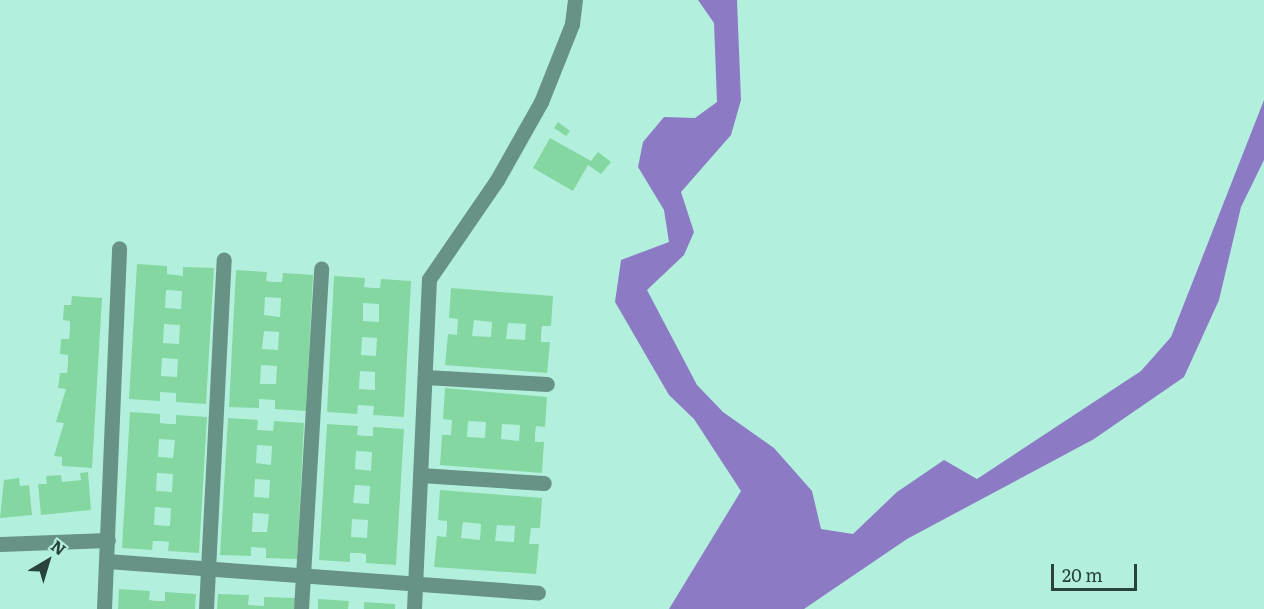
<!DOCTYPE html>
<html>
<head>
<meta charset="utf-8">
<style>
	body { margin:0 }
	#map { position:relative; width:1264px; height:609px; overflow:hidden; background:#b2f0dd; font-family:Literata,serif }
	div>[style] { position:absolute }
	.water>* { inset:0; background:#8d7ac5 }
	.building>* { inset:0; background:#85d7a1 }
	.minor>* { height:15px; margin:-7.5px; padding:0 7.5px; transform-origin:7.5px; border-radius:7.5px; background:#689286 }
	span { translate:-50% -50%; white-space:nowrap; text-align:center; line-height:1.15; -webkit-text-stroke:5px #b2f0dd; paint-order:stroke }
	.north { position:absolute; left:18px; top:531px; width:60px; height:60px; -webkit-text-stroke:4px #b2f0dd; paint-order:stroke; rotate:38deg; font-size:16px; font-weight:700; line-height:24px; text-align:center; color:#29423b }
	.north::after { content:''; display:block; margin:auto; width:21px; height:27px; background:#29423b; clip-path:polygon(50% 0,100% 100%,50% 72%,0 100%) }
	.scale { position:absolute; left:1051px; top:564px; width:86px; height:27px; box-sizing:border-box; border:3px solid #29423b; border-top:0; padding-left:8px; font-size:18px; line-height:21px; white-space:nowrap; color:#29423b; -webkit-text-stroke:4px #b2f0dd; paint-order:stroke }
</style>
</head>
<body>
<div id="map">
	<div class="water">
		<div style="clip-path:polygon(698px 0,737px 0,741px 100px,731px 135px,681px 192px,694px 232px,684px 255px,647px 290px,697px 385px,723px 412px,774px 448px,812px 491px,821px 529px,853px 534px,897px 492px,944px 460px,977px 479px,1141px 371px,1171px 337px,1264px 100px,1264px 160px,1241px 207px,1219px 300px,1184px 377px,1094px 439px,907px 539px,804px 609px,669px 609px,741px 491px,694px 419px,669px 395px,615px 302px,621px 260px,669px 242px,664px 210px,638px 167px,643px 142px,664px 117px,695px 118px,717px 102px,714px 23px)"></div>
	</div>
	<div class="building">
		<div style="clip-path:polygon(558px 122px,570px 131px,566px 136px,554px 128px)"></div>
		<div style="clip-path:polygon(550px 138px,591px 161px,598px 152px,611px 162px,601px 174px,588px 165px,573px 191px,533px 168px)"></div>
		<div style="clip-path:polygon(evenodd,137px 264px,167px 266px,167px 274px,183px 276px,183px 267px,214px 268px,206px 404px,176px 402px,176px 393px,160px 392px,160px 401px,129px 399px,137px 264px,166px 290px,182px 291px,181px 309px,165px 308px,166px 290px,137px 264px,164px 324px,180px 325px,179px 344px,163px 343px,164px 324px,137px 264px,162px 358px,178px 359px,177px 377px,161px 376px,162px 358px)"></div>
		<div style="clip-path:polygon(evenodd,236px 270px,267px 272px,266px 281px,274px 282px,282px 282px,283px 273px,313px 275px,306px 411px,275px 409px,275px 400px,259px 399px,259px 408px,229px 407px,236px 270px,265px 297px,281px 298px,280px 317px,264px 315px,265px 297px,236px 270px,264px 331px,279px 332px,278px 350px,262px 349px,264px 331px,236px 270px,261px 365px,277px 366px,276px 384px,260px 384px,261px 365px)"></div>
		<div style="clip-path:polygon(evenodd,334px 276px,365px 278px,364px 287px,372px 288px,380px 288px,381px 279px,411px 281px,404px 417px,373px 415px,374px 406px,358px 405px,357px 414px,327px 412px,334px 276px,363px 303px,379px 304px,379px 322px,363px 321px,363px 303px,334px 276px,362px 337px,377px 338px,376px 356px,361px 355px,362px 337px,334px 276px,360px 371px,375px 372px,375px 390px,359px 389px,360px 371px)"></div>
		<div style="clip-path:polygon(evenodd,451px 288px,553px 296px,551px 326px,542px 326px,541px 334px,541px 342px,550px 342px,547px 373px,445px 365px,448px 334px,457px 335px,458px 319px,449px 318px,451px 288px,474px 320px,492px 322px,491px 337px,472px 336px,474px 320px,451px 288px,508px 323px,526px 324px,525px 340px,506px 339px,508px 323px)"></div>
		<div style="clip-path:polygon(72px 296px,102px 298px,92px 468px,62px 466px,62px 457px,54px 456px,64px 423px,56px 422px,66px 389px,58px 388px,60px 373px,67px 373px,68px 364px,68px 355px,60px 354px,61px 339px,69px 339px,70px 330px,70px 321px,63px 320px,64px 305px,71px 305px)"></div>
		<div style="clip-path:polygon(evenodd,445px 388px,547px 397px,545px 427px,536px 426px,535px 434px,535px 442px,544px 442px,542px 473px,440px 465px,442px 435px,451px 435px,452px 420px,443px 419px,445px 388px,468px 421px,486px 422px,485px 438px,467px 437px,468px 421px,445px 388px,502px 424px,520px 425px,519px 441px,501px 439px,502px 424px)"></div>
		<div style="clip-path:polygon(evenodd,130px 412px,160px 414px,160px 423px,168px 424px,176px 424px,176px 415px,207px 417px,199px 553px,168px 551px,169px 542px,161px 541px,153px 541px,152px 550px,122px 548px,130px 412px,159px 439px,175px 440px,173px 458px,158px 457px,159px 439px,130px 412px,157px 473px,173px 474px,172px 492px,156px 491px,157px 473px,130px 412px,155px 507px,171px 508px,170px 526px,154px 525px,155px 507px)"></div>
		<div style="clip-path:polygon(evenodd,228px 418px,258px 420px,257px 430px,273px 431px,274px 421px,304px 423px,297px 559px,266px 558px,266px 548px,251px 547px,251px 556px,220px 555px,228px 418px,257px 445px,272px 446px,271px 465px,256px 463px,257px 445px,228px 418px,255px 479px,270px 480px,269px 498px,254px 497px,255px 479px,228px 418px,253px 513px,269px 514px,267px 532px,252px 532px,253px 513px)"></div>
		<div style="clip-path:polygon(evenodd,327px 424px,358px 426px,357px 435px,365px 436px,373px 436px,373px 427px,404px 429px,396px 565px,366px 563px,366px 554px,359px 553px,350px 553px,350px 562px,319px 560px,327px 424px,356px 451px,372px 452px,371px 471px,355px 469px,356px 451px,327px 424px,355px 485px,370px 486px,369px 504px,353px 503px,355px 485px,327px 424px,352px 519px,368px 520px,367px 538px,351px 537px,352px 519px)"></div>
		<div style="clip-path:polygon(88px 472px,91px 510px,41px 515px,38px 484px,47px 484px,46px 476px,61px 475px,62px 482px,81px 480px,80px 473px)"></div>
		<div style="clip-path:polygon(19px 478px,20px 486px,29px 485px,32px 515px,0 518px,4px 480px)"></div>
		<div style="clip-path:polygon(evenodd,440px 490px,542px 498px,540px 528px,531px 528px,529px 544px,539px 544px,536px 574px,434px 567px,437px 536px,446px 537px,447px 529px,447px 521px,438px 520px,440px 490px,463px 522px,481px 524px,480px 540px,461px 538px,463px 522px,440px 490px,497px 525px,515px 526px,514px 542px,495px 541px,497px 525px)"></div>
		<div style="clip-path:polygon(119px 589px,150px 591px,149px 600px,157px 601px,165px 601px,165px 592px,196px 594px,195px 609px,118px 609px)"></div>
		<div style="clip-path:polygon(218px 594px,249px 595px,248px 605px,264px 606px,264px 597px,295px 598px,294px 609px,217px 609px)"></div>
		<div style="clip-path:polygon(318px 599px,349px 601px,348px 609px,318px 609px)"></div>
		<div style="clip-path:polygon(364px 602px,395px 604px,395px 609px,364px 609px)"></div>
	</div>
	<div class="minor">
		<div style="left:425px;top:377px;width:122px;rotate:3.3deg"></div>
		<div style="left:420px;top:475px;width:124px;rotate:3.7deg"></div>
		<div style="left:0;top:544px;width:108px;rotate:-2.1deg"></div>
		<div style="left:107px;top:561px;width:432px;rotate:4.2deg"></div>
		<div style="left:104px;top:609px;width:361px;rotate:-87.6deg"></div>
		<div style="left:206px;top:609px;width:350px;rotate:-87.1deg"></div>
		<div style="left:301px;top:609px;width:341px;rotate:-86.6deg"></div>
		<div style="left:414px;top:609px;width:330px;rotate:-87.4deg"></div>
		<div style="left:429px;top:279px;width:120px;rotate:-55.5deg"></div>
		<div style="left:497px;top:180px;width:90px;rotate:-60.6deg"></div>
		<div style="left:541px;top:102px;width:84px;rotate:-68.3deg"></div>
		<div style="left:572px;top:24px;width:24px;rotate:-83deg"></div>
	</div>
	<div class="north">N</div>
	<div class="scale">20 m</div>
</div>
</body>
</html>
